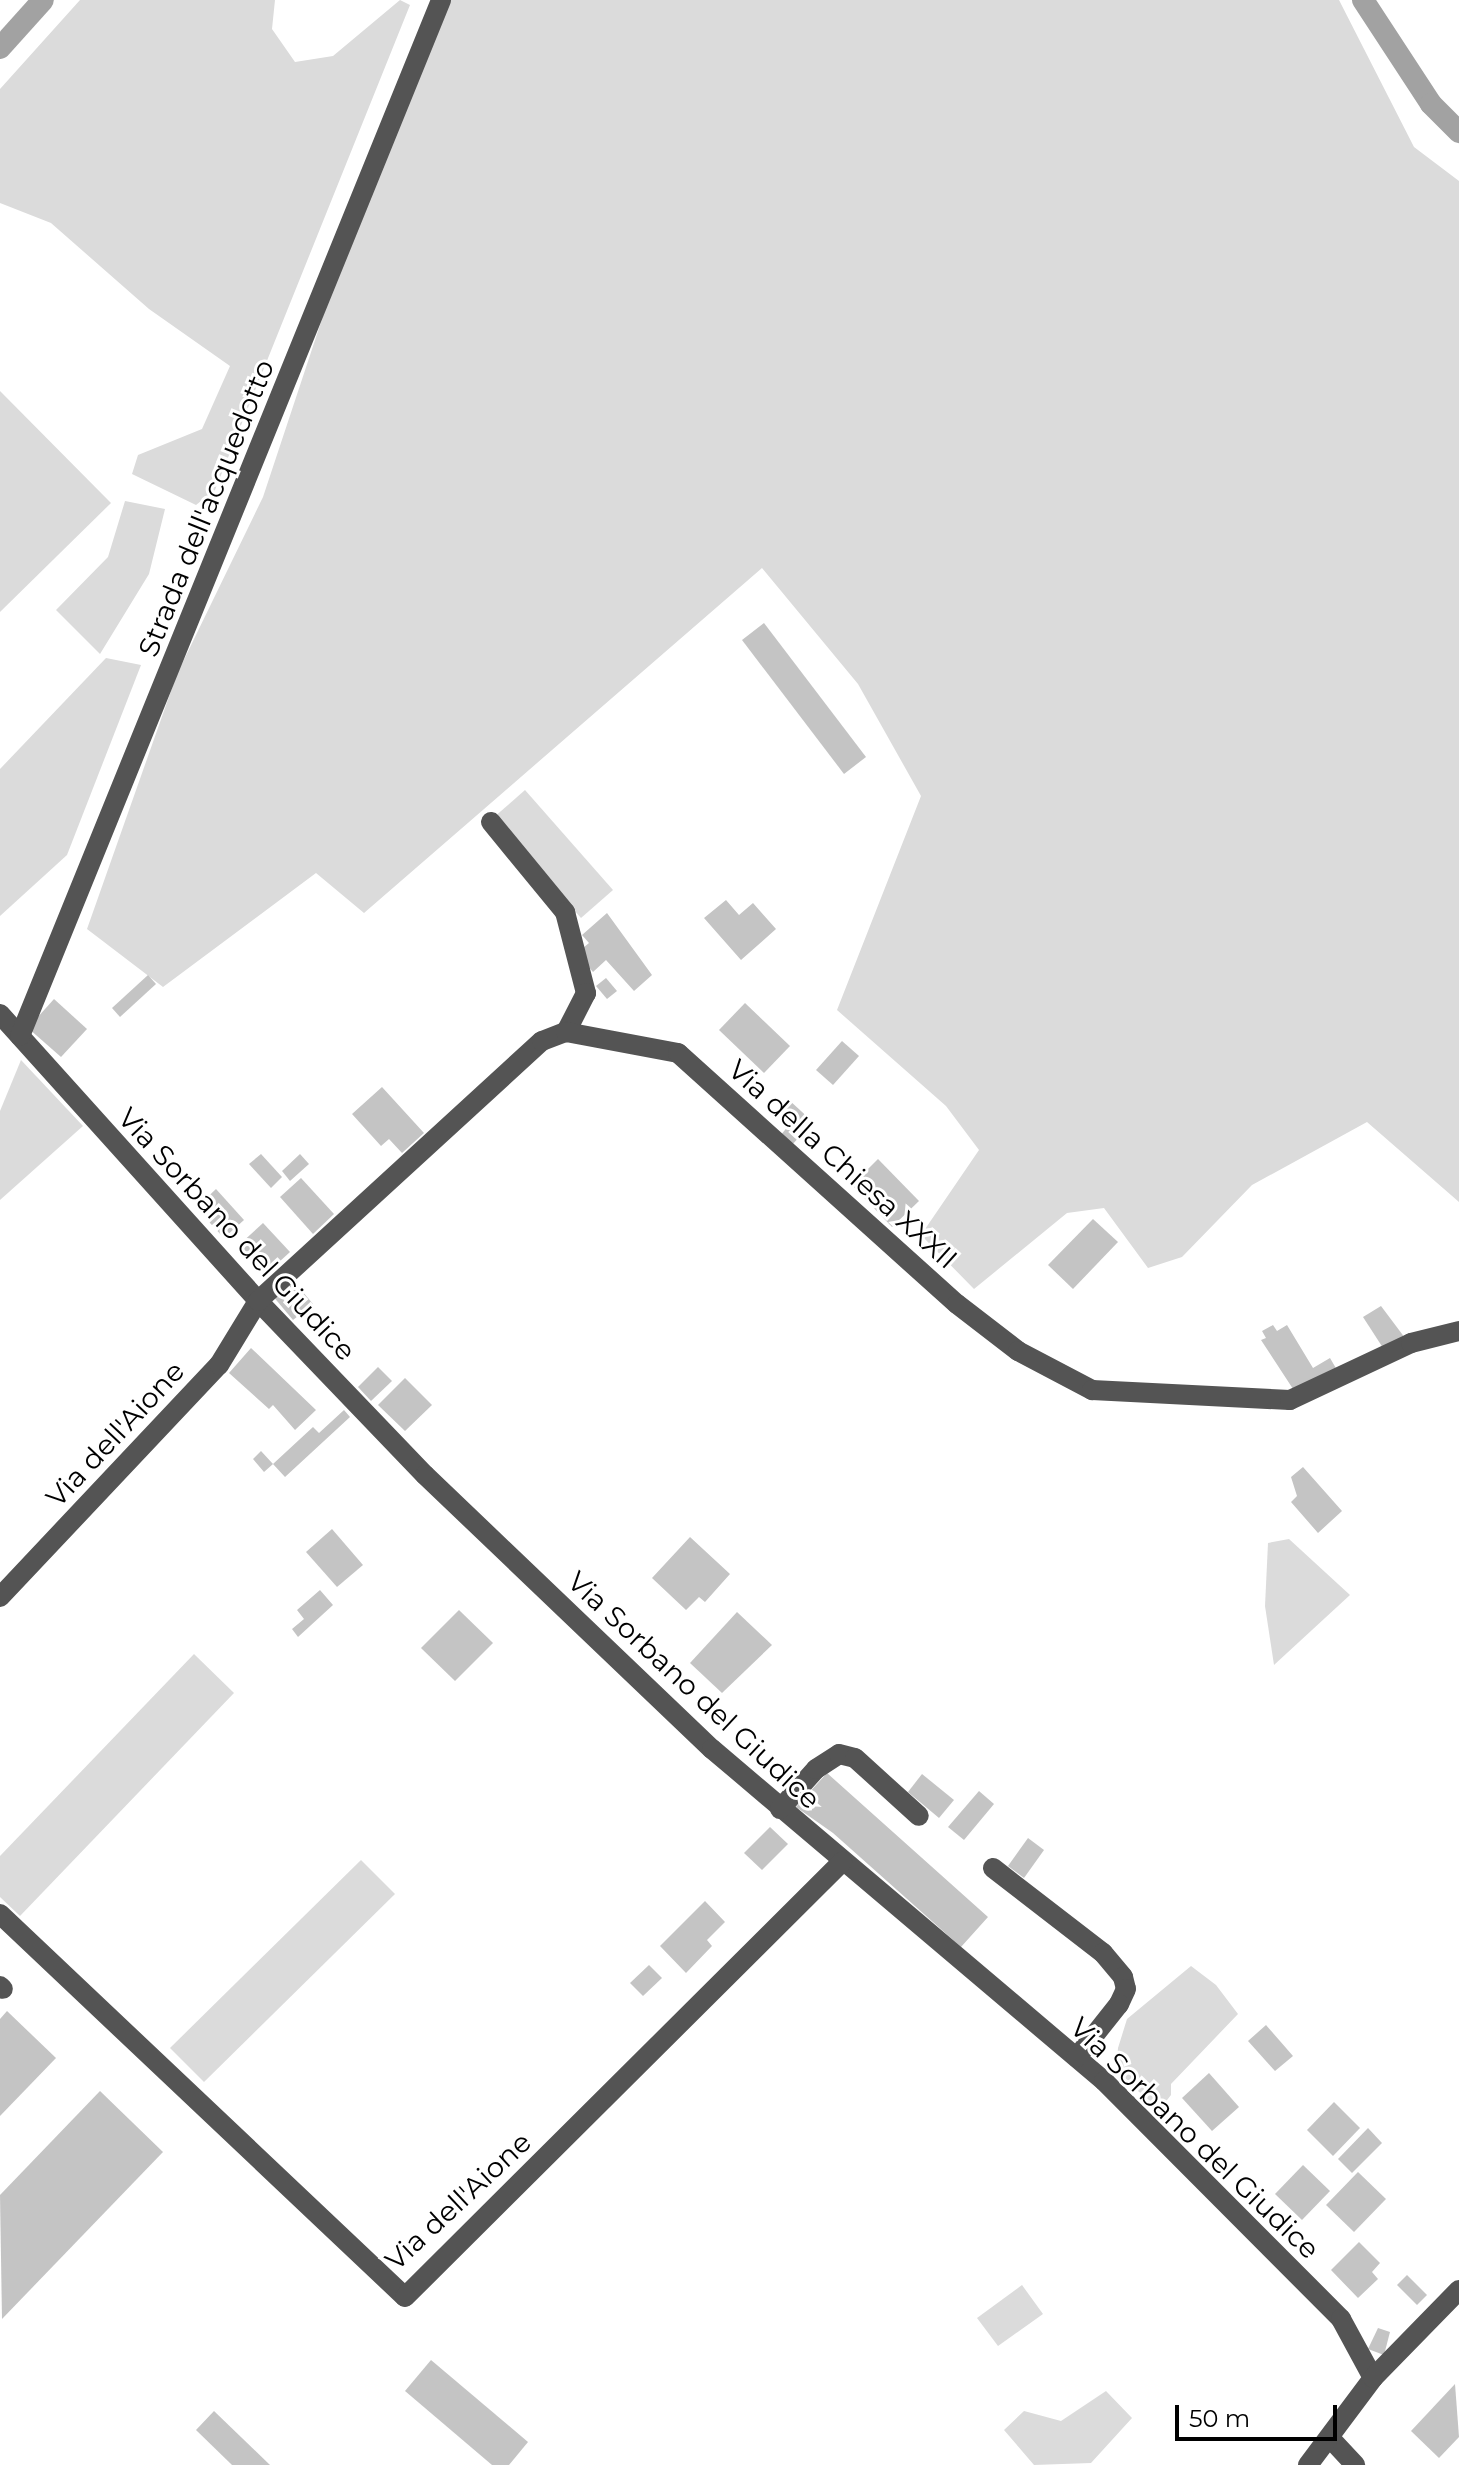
<!DOCTYPE html>
<html>
<head>
<meta charset="utf-8">
<style>
	body { margin:0 }
	#map { position:relative; width:1459px; height:2465px; overflow:hidden; background:#fff; font-family:Montserrat,sans-serif }
	div>[style] { position:absolute }
	.green>* { inset:0; background:#dbdbdb }
	.canal>* { height:22px; margin:-11px; padding:0 11px; transform-origin:11px; border-radius:11px; background:#a2a2a2 }
	.building>* { inset:0; background:#c4c4c4 }
	.minor>* { height:20px; margin:-10px; padding:0 10px; transform-origin:10px; border-radius:10px; background:#545454 }
	span { translate:-50% -50%; white-space:nowrap; text-align:center; line-height:1.15; -webkit-text-stroke:6px #fff; paint-order:stroke }
	.street-label { font-size:28px; color:#000 }
	.scale { position:absolute; left:1175px; top:2405px; width:162px; height:36px; box-sizing:border-box; border:4px solid #000; border-top:0; padding-left:10px; font-size:24px; line-height:28px; white-space:nowrap; color:#000; -webkit-text-stroke:6px #fff; paint-order:stroke }
</style>
</head>
<body>
<div id="map">
	<div class="green">
		<div style="clip-path:polygon(80px 0,275px 0,272px 29px,295px 62px,333px 56px,400px 0,410px 5px,215px 490px,196px 505px,132px 474px,138px 455px,202px 429px,230px 366px,149px 309px,51px 223px,0 203px,0 89px)"></div>
		<div style="clip-path:polygon(448px 0,1339px 0,1414px 147px,1459px 181px,1459px 1202px,1367px 1122px,1252px 1185px,1182px 1257px,1148px 1268px,1104px 1208px,1067px 1213px,974px 1289px,921px 1235px,979px 1150px,946px 1106px,837px 1010px,921px 796px,858px 684px,762px 568px,364px 913px,316px 873px,163px 987px,87px 929px,177px 674px,263px 497px,325px 310px)"></div>
		<div style="clip-path:polygon(0 391px,111px 503px,0 612px)"></div>
		<div style="clip-path:polygon(125px 501px,165px 509px,149px 574px,100px 654px,56px 610px,108px 557px)"></div>
		<div style="clip-path:polygon(106px 658px,141px 665px,67px 855px,0 916px,0 769px)"></div>
		<div style="clip-path:polygon(525px 790px,613px 890px,581px 918px,493px 818px)"></div>
		<div style="clip-path:polygon(21px 1060px,83px 1126px,0 1200px,0 1111px)"></div>
		<div style="clip-path:polygon(1289px 1539px,1350px 1595px,1274px 1665px,1265px 1606px,1268px 1543px)"></div>
		<div style="clip-path:polygon(194px 1654px,234px 1693px,20px 1916px,0 1897px,0 1856px)"></div>
		<div style="clip-path:polygon(361px 1860px,395px 1894px,204px 2082px,170px 2048px)"></div>
		<div style="clip-path:polygon(1191px 1966px,1216px 1985px,1238px 2014px,1171px 2084px,1171px 2095px,1160px 2109px,1116px 2073px,1118px 2048px,1127px 2019px)"></div>
		<div style="clip-path:polygon(1022px 2285px,1043px 2314px,998px 2346px,977px 2318px)"></div>
		<div style="clip-path:polygon(1106px 2391px,1132px 2418px,1091px 2463px,1034px 2465px,1004px 2430px,1024px 2411px,1061px 2421px)"></div>
	</div>
	<div class="canal">
		<div style="left:1363px;top:0;width:124px;rotate:56.8deg"></div>
		<div style="left:1431px;top:104px;width:40px;rotate:45deg"></div>
		<div style="left:0;top:48px;width:64px;rotate:-48.1deg"></div>
	</div>
	<div class="building">
		<div style="clip-path:polygon(764px 623px,866px 757px,844px 774px,742px 640px)"></div>
		<div style="clip-path:polygon(726px 900px,739px 915px,753px 903px,776px 929px,741px 960px,704px 918px)"></div>
		<div style="clip-path:polygon(607px 913px,652px 975px,634px 991px,606px 960px,593px 972px,577px 953px,589px 943px,582px 935px)"></div>
		<div style="clip-path:polygon(148px 975px,156px 984px,120px 1017px,112px 1008px)"></div>
		<div style="clip-path:polygon(606px 978px,617px 991px,607px 999px,596px 986px)"></div>
		<div style="clip-path:polygon(54px 999px,87px 1029px,61px 1057px,28px 1028px)"></div>
		<div style="clip-path:polygon(745px 1003px,790px 1046px,764px 1073px,719px 1030px)"></div>
		<div style="clip-path:polygon(842px 1041px,859px 1056px,833px 1085px,816px 1070px)"></div>
		<div style="clip-path:polygon(382px 1087px,424px 1133px,402px 1153px,389px 1139px,381px 1146px,352px 1114px)"></div>
		<div style="clip-path:polygon(789px 1100px,813px 1122px,791px 1146px,780px 1136px,789px 1125px,777px 1114px)"></div>
		<div style="clip-path:polygon(261px 1154px,282px 1177px,271px 1188px,249px 1164px)"></div>
		<div style="clip-path:polygon(300px 1154px,309px 1164px,290px 1181px,282px 1171px)"></div>
		<div style="clip-path:polygon(878px 1159px,919px 1201px,892px 1227px,852px 1185px)"></div>
		<div style="clip-path:polygon(301px 1178px,334px 1214px,313px 1234px,280px 1197px)"></div>
		<div style="clip-path:polygon(216px 1189px,244px 1220px,224px 1238px,196px 1208px)"></div>
		<div style="clip-path:polygon(1093px 1219px,1118px 1242px,1073px 1289px,1048px 1265px)"></div>
		<div style="clip-path:polygon(263px 1223px,290px 1252px,266px 1274px,239px 1245px)"></div>
		<div style="clip-path:polygon(292px 1279px,313px 1304px,293px 1320px,272px 1295px)"></div>
		<div style="clip-path:polygon(1381px 1306px,1405px 1338px,1385px 1351px,1363px 1317px)"></div>
		<div style="clip-path:polygon(1273px 1325px,1277px 1331px,1287px 1325px,1313px 1368px,1330px 1358px,1337px 1370px,1295px 1392px,1261px 1340px,1266px 1338px,1262px 1331px)"></div>
		<div style="clip-path:polygon(251px 1348px,316px 1410px,295px 1430px,273px 1405px,269px 1409px,229px 1373px)"></div>
		<div style="clip-path:polygon(378px 1367px,392px 1381px,371px 1401px,358px 1387px)"></div>
		<div style="clip-path:polygon(405px 1378px,432px 1405px,405px 1431px,378px 1405px)"></div>
		<div style="clip-path:polygon(344px 1410px,350px 1417px,285px 1477px,273px 1464px,264px 1472px,253px 1459px,261px 1451px,273px 1464px,313px 1427px,319px 1433px)"></div>
		<div style="clip-path:polygon(1303px 1467px,1342px 1511px,1318px 1533px,1291px 1502px,1297px 1496px,1291px 1477px)"></div>
		<div style="clip-path:polygon(332px 1529px,363px 1565px,337px 1587px,306px 1552px)"></div>
		<div style="clip-path:polygon(690px 1537px,730px 1574px,705px 1602px,699px 1597px,686px 1610px,652px 1578px)"></div>
		<div style="clip-path:polygon(320px 1590px,333px 1605px,298px 1637px,292px 1629px,304px 1619px,297px 1610px)"></div>
		<div style="clip-path:polygon(459px 1610px,493px 1643px,455px 1681px,421px 1648px)"></div>
		<div style="clip-path:polygon(737px 1612px,772px 1645px,722px 1693px,690px 1663px)"></div>
		<div style="clip-path:polygon(827px 1773px,988px 1917px,961px 1947px,833px 1833px,796px 1807px)"></div>
		<div style="clip-path:polygon(922px 1774px,954px 1800px,939px 1818px,908px 1792px)"></div>
		<div style="clip-path:polygon(979px 1791px,994px 1804px,964px 1840px,948px 1827px)"></div>
		<div style="clip-path:polygon(770px 1827px,788px 1844px,762px 1870px,744px 1853px)"></div>
		<div style="clip-path:polygon(1028px 1838px,1044px 1850px,1024px 1878px,1008px 1866px)"></div>
		<div style="clip-path:polygon(705px 1901px,725px 1922px,707px 1940px,712px 1946px,686px 1973px,660px 1946px)"></div>
		<div style="clip-path:polygon(649px 1965px,662px 1978px,643px 1996px,630px 1983px)"></div>
		<div style="clip-path:polygon(7px 2011px,56px 2058px,0 2116px,0 2019px)"></div>
		<div style="clip-path:polygon(1266px 2025px,1293px 2056px,1275px 2071px,1248px 2041px)"></div>
		<div style="clip-path:polygon(1209px 2073px,1239px 2107px,1212px 2131px,1182px 2098px)"></div>
		<div style="clip-path:polygon(100px 2091px,163px 2152px,2px 2319px,0 2195px)"></div>
		<div style="clip-path:polygon(1334px 2102px,1360px 2128px,1333px 2156px,1307px 2130px)"></div>
		<div style="clip-path:polygon(1368px 2128px,1382px 2143px,1352px 2173px,1338px 2159px)"></div>
		<div style="clip-path:polygon(1303px 2165px,1330px 2191px,1302px 2220px,1275px 2194px)"></div>
		<div style="clip-path:polygon(1358px 2172px,1386px 2199px,1354px 2232px,1326px 2205px)"></div>
		<div style="clip-path:polygon(1359px 2242px,1380px 2263px,1372px 2272px,1378px 2279px,1358px 2298px,1331px 2270px)"></div>
		<div style="clip-path:polygon(1407px 2275px,1427px 2295px,1417px 2305px,1397px 2285px)"></div>
		<div style="clip-path:polygon(1378px 2328px,1390px 2332px,1384px 2355px,1368px 2349px)"></div>
		<div style="clip-path:polygon(431px 2360px,528px 2442px,509px 2465px,492px 2465px,405px 2391px)"></div>
		<div style="clip-path:polygon(1455px 2384px,1459px 2437px,1439px 2458px,1411px 2431px)"></div>
		<div style="clip-path:polygon(214px 2411px,270px 2465px,232px 2465px,196px 2430px)"></div>
	</div>
	<div class="minor">
		<div style="left:491px;top:822px;width:117px;rotate:50.6deg"></div>
		<div style="left:565px;top:912px;width:84px;rotate:75.5deg"></div>
		<div style="left:586px;top:993px;width:44px;rotate:117.1deg"></div>
		<div style="left:0;top:1014px;width:386px;rotate:48deg"></div>
		<div style="left:258px;top:1301px;width:241px;rotate:46.2deg"></div>
		<div style="left:425px;top:1475px;width:397px;rotate:43.7deg"></div>
		<div style="left:712px;top:1749px;width:514px;rotate:40.26deg"></div>
		<div style="left:1104px;top:2081px;width:336px;rotate:45.1deg"></div>
		<div style="left:1341px;top:2319px;width:67px;rotate:61.5deg"></div>
		<div style="left:20px;top:1036px;width:1118px;rotate:-67.88deg"></div>
		<div style="left:0;top:1597px;width:319px;rotate:-46.7deg"></div>
		<div style="left:219px;top:1365px;width:75px;rotate:-58.6deg"></div>
		<div style="left:258px;top:1301px;width:385px;rotate:-42.5deg"></div>
		<div style="left:542px;top:1041px;width:26px;rotate:-21deg"></div>
		<div style="left:566px;top:1032px;width:114px;rotate:10.6deg"></div>
		<div style="left:678px;top:1053px;width:375px;rotate:42deg"></div>
		<div style="left:957px;top:1304px;width:77px;rotate:37.6deg"></div>
		<div style="left:1018px;top:1351px;width:84px;rotate:27.8deg"></div>
		<div style="left:1092px;top:1390px;width:198px;rotate:2.9deg"></div>
		<div style="left:1290px;top:1400px;width:134px;rotate:-25.2deg"></div>
		<div style="left:1411px;top:1343px;width:49px;rotate:-14deg"></div>
		<div style="left:780px;top:1809px;width:54px;rotate:-48deg"></div>
		<div style="left:816px;top:1769px;width:27px;rotate:-33deg"></div>
		<div style="left:839px;top:1754px;width:16px;rotate:14deg"></div>
		<div style="left:855px;top:1758px;width:86px;rotate:42.2deg"></div>
		<div style="left:993px;top:1868px;width:139px;rotate:37.7deg"></div>
		<div style="left:1103px;top:1953px;width:31px;rotate:50deg"></div>
		<div style="left:1123px;top:1977px;width:12px;rotate:76deg"></div>
		<div style="left:1126px;top:1989px;width:17px;rotate:115deg"></div>
		<div style="left:1119px;top:2004px;width:68px;rotate:128.4deg"></div>
		<div style="left:0;top:1914px;width:557px;rotate:43.4deg"></div>
		<div style="left:405px;top:2297px;width:617px;rotate:-44.87deg"></div>
		<div style="left:0;top:1986px;width:4px;rotate:45deg"></div>
		<div style="left:1330px;top:2438px;width:37px;rotate:47deg"></div>
		<div style="left:1308px;top:2465px;width:109px;rotate:-53.2deg"></div>
		<div style="left:1373px;top:2378px;width:123px;rotate:-45.7deg"></div>
	</div>
	<div class="street-label">
		<span style="left:206px;top:508px;rotate:-68deg">Strada dell'acquedotto</span>
		<span style="left:843px;top:1164px;rotate:42deg">Via della Chiesa XXXII</span>
		<span style="left:237px;top:1234px;rotate:47deg">Via Sorbano del Giudice</span>
		<span style="left:115px;top:1434px;rotate:-47deg">Via dell'Aione</span>
		<span style="left:694px;top:1690px;rotate:43deg">Via Sorbano del Giudice</span>
		<span style="left:1195px;top:2138px;rotate:44deg">Via Sorbano del Giudice</span>
		<span style="left:458px;top:2201px;rotate:-43deg">Via dell'Aione</span>
	</div>
	<div class="scale">50 m</div>
</div>
</body>
</html>
